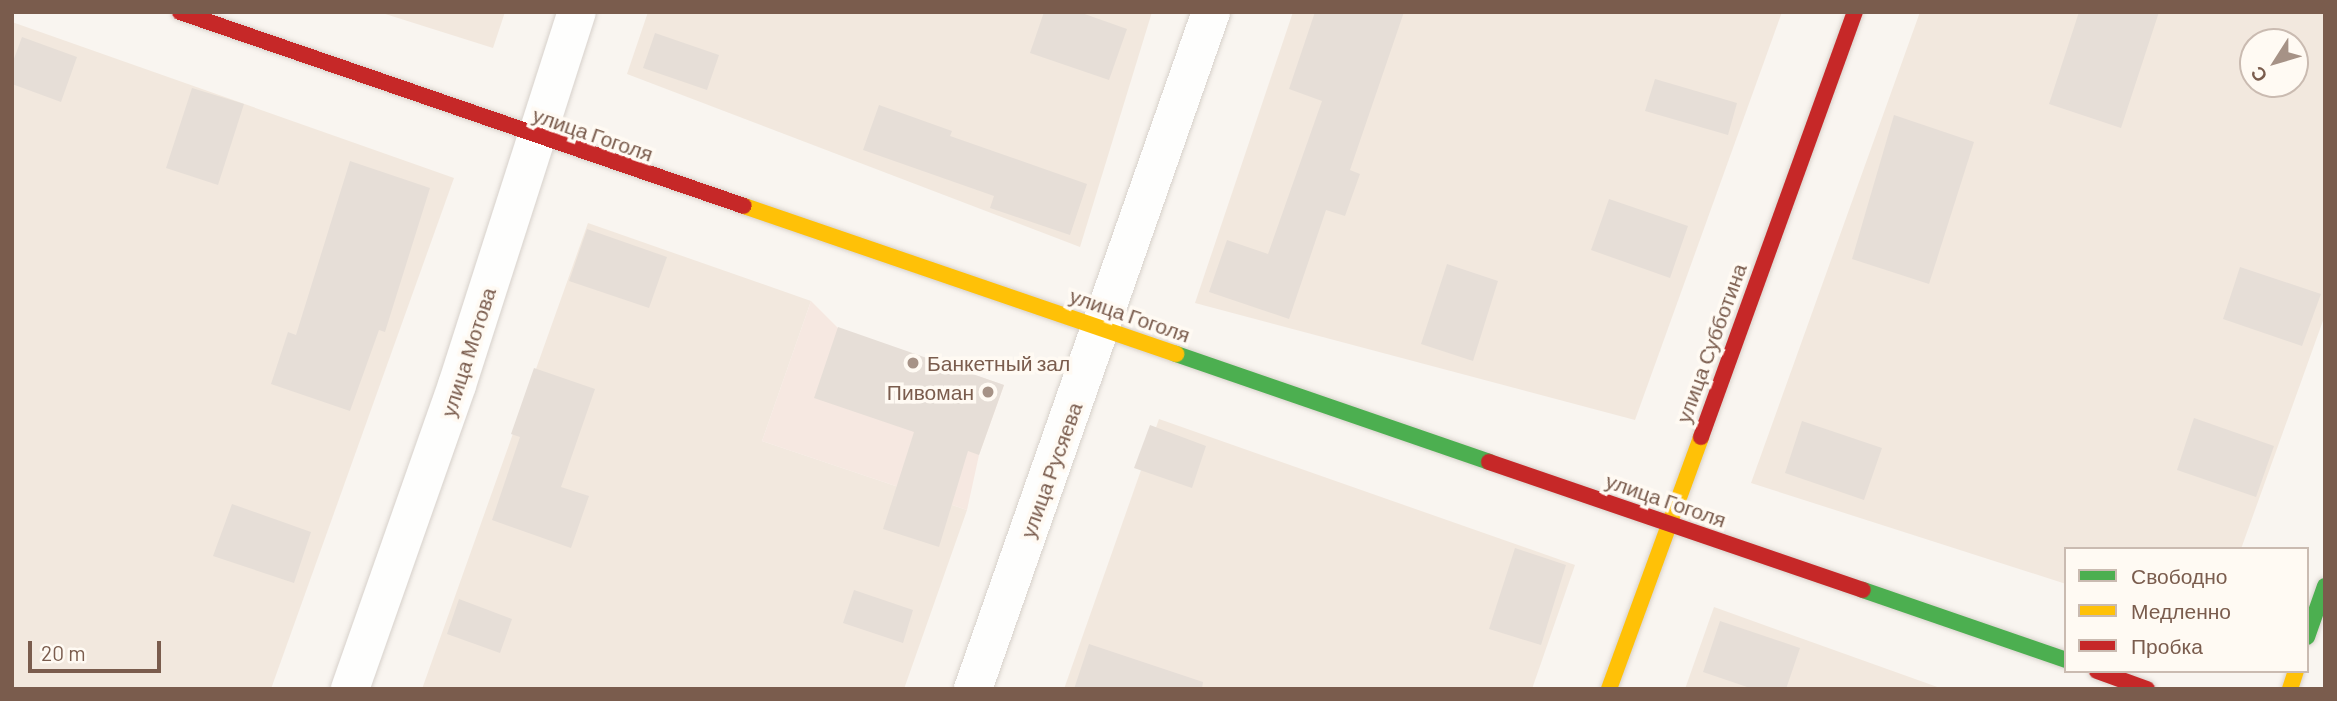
<!DOCTYPE html>
<html>
<head>
<meta charset="utf-8">
<style>
	body { margin:0 }
	#map { position:relative; width:2337px; height:701px; overflow:hidden; background:#f9f5f0; font-family:Barlow,sans-serif }
	div>[style] { position:absolute }
	.residential>* { inset:0; background:#f2e8de }
	.commercial>* { inset:0; background:#f6e8e1 }
	.building>* { inset:0; background:#e6ded7 }
	.roads { filter:drop-shadow(0 0 2px #d7d1cb) drop-shadow(0 0 2px #d7d1cb) }
	.street>* { height:38px; margin:-19px; padding:0 19px; transform-origin:19px; border-radius:19px; background:#fefefd }
	.fast>* { height:16px; margin:-8px; padding:0 8px; transform-origin:8px; border-radius:8px; background:#4caf50 }
	.slow>* { height:16px; margin:-8px; padding:0 8px; transform-origin:8px; border-radius:8px; background:#ffc107 }
	.jam>* { height:16px; margin:-8px; padding:0 8px; transform-origin:8px; border-radius:8px; background:#c62828 }
	.dots>* { width:19px; height:19px; translate:-50% -50%; box-sizing:border-box; border:4px solid #fffaf3; border-radius:50% }
	span { translate:-50% -50%; white-space:nowrap; text-align:center; line-height:1.15; -webkit-text-stroke:7px #fffaf3; paint-order:stroke }
	.street-label { font-size:21px; color:#7a5c4d }
	.poi-label { font-size:21px; color:#7a5c4d }
	.left { translate:0 -50%; text-align:left }
	.right { translate:-100% -50%; text-align:right }
	.frame { position:absolute; inset:0; border:14px solid #7a5c4d; pointer-events:none }
	.legend { position:absolute; left:2064px; top:547px; width:245px; height:126px; box-sizing:border-box; background:#fffaf3; border:2px solid #cabbb1; margin:0; padding:9px 12px; list-style:none; font-size:21px; color:#7a5c4d }
	.legend li { display:flex; align-items:center; gap:14px; height:35px }
	.legend b { width:35px; border:2px solid #cabbb1 }
	.north { position:absolute; left:2239px; top:28px; width:70px; height:70px; box-sizing:border-box; background:#fffaf3; border:2px solid #cabbb1; border-radius:50%; rotate:233deg; font-size:19px; font-weight:700; line-height:28px; text-align:center; color:#7a5c4d }
	.north::after { content:''; display:block; margin:auto; width:24px; height:32px; background:#a69286; clip-path:polygon(50% 0,100% 100%,50% 72%,0 100%) }
	.scale { position:absolute; left:28px; top:641px; width:133px; height:32px; box-sizing:border-box; border:4px solid #7a5c4d; border-top:0; padding-left:9px; font-size:21px; line-height:24px; white-space:nowrap; color:#7a5c4d; -webkit-text-stroke:5px #fffaf3; paint-order:stroke }
</style>
</head>
<body>
<div id="map">
	<div class="residential">
		<div style="clip-path:polygon(379px 12px,505px 12px,493px 48px)"></div>
		<div style="clip-path:polygon(648px 12px,1152px 12px,1080px 247px,627px 74px)"></div>
		<div style="clip-path:polygon(1293px 12px,1782px 12px,1635px 420px,1195px 303px)"></div>
		<div style="clip-path:polygon(evenodd,1920px 12px,2325px 12px,2325px 315px,2241px 549px,2066px 549px,2066px 584px,1751px 483px,1920px 12px,2253px 42px,2295px 42px,2295px 84px,2253px 84px,2253px 42px)"></div>
		<div style="clip-path:polygon(12px 22px,454px 178px,271px 689px,12px 689px)"></div>
		<div style="clip-path:polygon(588px 223px,811px 301px,762px 441px,967px 510px,904px 689px,422px 689px)"></div>
		<div style="clip-path:polygon(1159px 419px,1575px 565px,1532px 689px,1064px 689px)"></div>
		<div style="clip-path:polygon(1714px 607px,1943px 689px,1685px 689px)"></div>
	</div>
	<div class="commercial">
		<div style="clip-path:polygon(811px 301px,838px 328px,1004px 385px,979px 455px,967px 510px,762px 441px)"></div>
	</div>
	<div class="building">
		<div style="clip-path:polygon(1044px 12px,1079px 12px,1127px 29px,1109px 80px,1030px 53px)"></div>
		<div style="clip-path:polygon(1315px 12px,1404px 12px,1350px 170px,1360px 174px,1345px 216px,1326px 210px,1289px 319px,1209px 292px,1227px 240px,1268px 254px,1322px 101px,1289px 89px)"></div>
		<div style="clip-path:polygon(2079px 12px,2159px 12px,2121px 128px,2049px 104px)"></div>
		<div style="clip-path:polygon(655px 33px,719px 55px,707px 90px,643px 68px)"></div>
		<div style="clip-path:polygon(22px 37px,77px 57px,61px 102px,12px 84px,12px 64px)"></div>
		<div style="clip-path:polygon(1655px 79px,1737px 103px,1728px 135px,1645px 111px)"></div>
		<div style="clip-path:polygon(192px 88px,244px 104px,218px 185px,166px 168px)"></div>
		<div style="clip-path:polygon(879px 105px,952px 131px,950px 136px,1087px 184px,1070px 235px,990px 208px,994px 196px,863px 150px)"></div>
		<div style="clip-path:polygon(1894px 115px,1974px 142px,1929px 284px,1852px 259px)"></div>
		<div style="clip-path:polygon(350px 161px,430px 188px,385px 332px,379px 330px,350px 411px,271px 384px,288px 332px,296px 335px)"></div>
		<div style="clip-path:polygon(1609px 199px,1688px 226px,1670px 278px,1591px 250px)"></div>
		<div style="clip-path:polygon(587px 229px,667px 257px,649px 308px,569px 281px)"></div>
		<div style="clip-path:polygon(1447px 264px,1498px 281px,1473px 361px,1421px 344px)"></div>
		<div style="clip-path:polygon(2240px 267px,2321px 294px,2302px 346px,2223px 319px)"></div>
		<div style="clip-path:polygon(838px 327px,1004px 385px,979px 455px,968px 451px,939px 547px,883px 529px,914px 432px,814px 398px)"></div>
		<div style="clip-path:polygon(534px 368px,595px 389px,561px 487px,589px 496px,571px 548px,492px 520px,520px 437px,511px 434px)"></div>
		<div style="clip-path:polygon(2194px 418px,2274px 446px,2256px 497px,2177px 470px)"></div>
		<div style="clip-path:polygon(1802px 421px,1882px 448px,1864px 500px,1785px 473px)"></div>
		<div style="clip-path:polygon(1150px 425px,1206px 446px,1192px 488px,1134px 468px)"></div>
		<div style="clip-path:polygon(232px 504px,311px 532px,294px 583px,213px 556px)"></div>
		<div style="clip-path:polygon(1515px 548px,1566px 565px,1541px 645px,1489px 629px)"></div>
		<div style="clip-path:polygon(854px 590px,913px 610px,903px 643px,843px 623px)"></div>
		<div style="clip-path:polygon(459px 599px,512px 619px,500px 653px,447px 634px)"></div>
		<div style="clip-path:polygon(1720px 621px,1800px 648px,1786px 689px,1753px 689px,1703px 672px)"></div>
		<div style="clip-path:polygon(1089px 644px,1203px 682px,1202px 689px,1074px 689px)"></div>
	</div>
	<div class="roads">
		<div class="street">
			<div style="left:350px;top:689px;width:322px;rotate:-70.6deg"></div>
			<div style="left:457px;top:385px;width:392px;rotate:-72.2deg"></div>
			<div style="left:973px;top:689px;width:718px;rotate:-70.63deg"></div>
		</div>
		<div class="fast">
			<div style="left:1176px;top:354px;width:331px;rotate:19deg"></div>
			<div style="left:1863px;top:590px;width:215px;rotate:19deg"></div>
			<div style="left:2307px;top:637px;width:54px;rotate:-70.6deg"></div>
		</div>
		<div class="slow">
			<div style="left:744px;top:206px;width:457px;rotate:18.9deg"></div>
			<div style="left:1609px;top:689px;width:268px;rotate:-69.9deg"></div>
			<div style="left:2290px;top:689px;width:19px;rotate:-72deg"></div>
		</div>
		<div class="jam">
			<div style="left:180px;top:12px;width:596px;rotate:18.98deg"></div>
			<div style="left:1701px;top:437px;width:452px;rotate:-70.1deg"></div>
			<div style="left:1489px;top:462px;width:395px;rotate:18.9deg"></div>
			<div style="left:2097px;top:671px;width:53px;rotate:19.8deg"></div>
		</div>
	</div>
	<div class="dots">
		<div style="left:913px;top:363px;background:#a69286"></div>
		<div style="left:988px;top:392px;background:#a69286"></div>
	</div>
	<div class="street-label">
		<span style="left:593px;top:134px;rotate:19deg">улица Гоголя</span>
		<span style="left:1130px;top:315px;rotate:19deg">улица Гоголя</span>
		<span style="left:1711px;top:343px;rotate:-70deg">улица Субботина</span>
		<span style="left:468px;top:352px;rotate:-72deg">улица Мотова</span>
		<span style="left:1051px;top:470px;rotate:-70deg">улица Русяева</span>
		<span style="left:1666px;top:500px;rotate:19deg">улица Гоголя</span>
	</div>
	<div class="poi-label">
		<span class="left" style="left:927px;top:363px">Банкетный зал</span>
		<span class="right" style="left:974px;top:392px">Пивоман</span>
	</div>
	<div class="frame"></div>
	<ul class="legend">
	<li><b style="height:9px;background:#4caf50"></b>Свободно</li>
	<li><b style="height:9px;background:#ffc107"></b>Медленно</li>
	<li><b style="height:9px;background:#c62828"></b>Пробка</li>
	</ul>
	<div class="north">С</div>
	<div class="scale">20 m</div>
</div>
</body>
</html>
